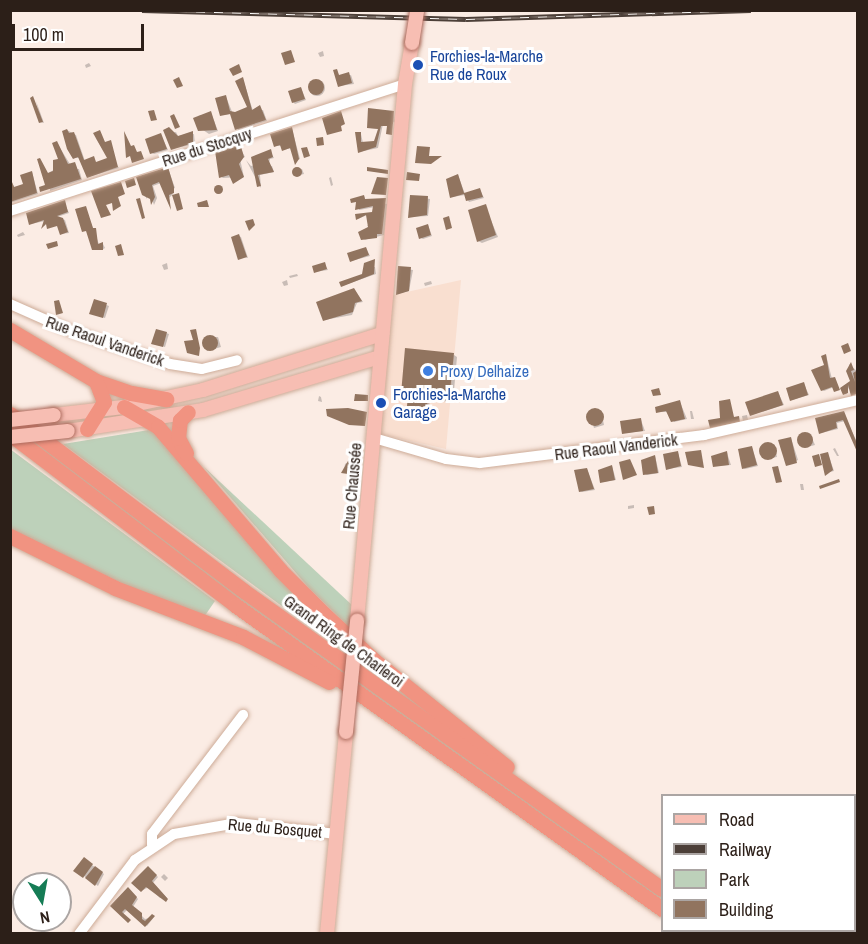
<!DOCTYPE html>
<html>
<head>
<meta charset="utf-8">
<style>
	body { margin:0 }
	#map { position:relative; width:868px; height:944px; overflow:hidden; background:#fbece4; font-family:"Archivo Narrow",sans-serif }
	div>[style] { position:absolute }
	.built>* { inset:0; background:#f9dfd0 }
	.green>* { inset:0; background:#bdd1ba }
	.shadow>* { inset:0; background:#0003 }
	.round { border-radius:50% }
	.building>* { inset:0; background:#91745f }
	.roads { filter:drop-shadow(0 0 2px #cdab97) drop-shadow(0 0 2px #cdab97) }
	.minor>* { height:10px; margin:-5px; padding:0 5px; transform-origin:5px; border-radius:5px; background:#fff }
	.major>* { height:14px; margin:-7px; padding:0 7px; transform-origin:7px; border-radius:7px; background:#f7beb3 }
	.highway>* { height:15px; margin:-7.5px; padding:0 7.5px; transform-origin:7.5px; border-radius:7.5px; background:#f19381 }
	.rail>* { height:5px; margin-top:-2.5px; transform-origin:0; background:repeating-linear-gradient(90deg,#fff 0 9px,#4c3f38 0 18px); box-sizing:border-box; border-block:2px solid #4c3f38 }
	.bridges { filter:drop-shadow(0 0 2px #ac6a5c) drop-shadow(0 0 2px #ac6a5c) }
	.major-bridge>* { height:14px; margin:-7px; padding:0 7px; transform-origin:7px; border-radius:7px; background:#f7beb3 }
	.dots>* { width:16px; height:16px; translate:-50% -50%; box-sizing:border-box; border:3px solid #fff; border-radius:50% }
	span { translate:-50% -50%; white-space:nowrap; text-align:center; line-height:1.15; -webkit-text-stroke:6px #fff; paint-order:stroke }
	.transit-label { font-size:16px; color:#164399 }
	.left { translate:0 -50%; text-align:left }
	.street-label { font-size:16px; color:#2c1f18 }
	.shop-label { font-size:16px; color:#366cbe }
	.frame { position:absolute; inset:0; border:12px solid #2c1f18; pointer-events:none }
	.legend { position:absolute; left:661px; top:794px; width:195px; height:138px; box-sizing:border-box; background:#fff; border:2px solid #aba5a3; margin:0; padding:8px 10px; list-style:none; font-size:18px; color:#2c1f18 }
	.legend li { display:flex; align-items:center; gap:12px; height:30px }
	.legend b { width:30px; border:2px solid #aba5a3 }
	.north { position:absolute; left:12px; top:872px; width:60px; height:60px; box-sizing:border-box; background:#fff; border:2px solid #aba5a3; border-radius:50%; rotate:169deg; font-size:16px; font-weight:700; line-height:24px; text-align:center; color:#2c1f18 }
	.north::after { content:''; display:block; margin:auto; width:21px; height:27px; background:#157c55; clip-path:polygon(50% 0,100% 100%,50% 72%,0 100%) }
	.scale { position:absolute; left:12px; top:24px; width:132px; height:27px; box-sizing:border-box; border:3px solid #2c1f18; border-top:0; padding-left:8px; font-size:18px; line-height:21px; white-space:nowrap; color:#2c1f18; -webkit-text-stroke:4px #fff; paint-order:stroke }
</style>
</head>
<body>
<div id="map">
	<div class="built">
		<div style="clip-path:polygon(461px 280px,446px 449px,380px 434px,393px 295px)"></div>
	</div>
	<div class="green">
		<div style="clip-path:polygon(155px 429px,346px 641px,341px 650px,63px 444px)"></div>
		<div style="clip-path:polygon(10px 449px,215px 601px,204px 617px,146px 595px,11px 529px)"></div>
		<div style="clip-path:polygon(204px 467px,352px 605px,349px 627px,309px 588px)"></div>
	</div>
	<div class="shadow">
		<div style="clip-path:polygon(323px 51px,324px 56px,320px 57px,318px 53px)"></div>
		<div style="clip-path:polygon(89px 63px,91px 66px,86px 68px,85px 65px)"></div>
		<div style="clip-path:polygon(337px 70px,339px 77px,351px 75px,354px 84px,339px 86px)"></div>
		<div style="clip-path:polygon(243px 79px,253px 111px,263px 110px,267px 121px,238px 130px,231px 114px,222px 115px,226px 97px,233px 114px,249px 108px)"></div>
		<div class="round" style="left:309px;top:80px;width:16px;height:16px"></div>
		<div style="clip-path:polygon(301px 88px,306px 100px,295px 104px,293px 102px)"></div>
		<div style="clip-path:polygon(36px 101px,44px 123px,41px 122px)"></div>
		<div style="clip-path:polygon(393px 112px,395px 122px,383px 124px,378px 148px,359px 152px,361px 134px,363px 143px,375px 143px,380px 129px,370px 128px)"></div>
		<div style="clip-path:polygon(211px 113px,218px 131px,209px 134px,203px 130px,198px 116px)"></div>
		<div style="clip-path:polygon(292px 129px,300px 159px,297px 160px,292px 148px,283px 150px,282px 146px,276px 146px)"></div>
		<div style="clip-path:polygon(67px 130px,76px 135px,85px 161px,96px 164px,109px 159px,95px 137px,119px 168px,88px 177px,80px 158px,74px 158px)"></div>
		<div style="clip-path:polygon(176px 132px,178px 136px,194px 134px,195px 144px,172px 149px,170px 133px)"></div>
		<div style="clip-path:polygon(161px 135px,168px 150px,154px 154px,152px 153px)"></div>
		<div style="clip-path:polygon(57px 143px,73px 169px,79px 169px,82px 180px,50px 191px,48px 173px,59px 167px)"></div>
		<div style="clip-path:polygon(239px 145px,245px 157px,240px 159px,244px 177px,222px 178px)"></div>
		<div style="clip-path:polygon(270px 151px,274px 158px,270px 159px,268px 167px,272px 166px,274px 172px,260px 175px,261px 188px,246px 160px,251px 166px,259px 164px)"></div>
		<div style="clip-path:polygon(168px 168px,175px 188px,170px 190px,173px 194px,168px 199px,161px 183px,153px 186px,157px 198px,154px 205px,148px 187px,147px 199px,141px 189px)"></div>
		<div style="clip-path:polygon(302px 169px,304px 174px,295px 176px,293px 170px)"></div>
		<div style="clip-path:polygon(32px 172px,38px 194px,10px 203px,10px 179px,15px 188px,24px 185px)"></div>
		<div style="clip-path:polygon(458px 175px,465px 194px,480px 190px,484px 198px,469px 202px,465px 195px,452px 197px)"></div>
		<div style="clip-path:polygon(331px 177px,333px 185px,331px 186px,329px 178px)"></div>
		<div style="clip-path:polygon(221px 186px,221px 193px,217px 194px,215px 188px)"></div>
		<div style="clip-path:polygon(364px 196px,366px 201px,387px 204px,384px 235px,364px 240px,375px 227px,367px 226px,370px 223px,367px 215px,358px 219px,357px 215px,373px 213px,375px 207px,359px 210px,358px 202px,352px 202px)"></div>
		<div style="clip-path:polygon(412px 196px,430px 199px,428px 216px,410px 217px)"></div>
		<div style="clip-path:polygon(64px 202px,69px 213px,57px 217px,65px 220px,69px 233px,61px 234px,58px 225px,47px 223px,44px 226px,45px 221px,31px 224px)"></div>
		<div style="clip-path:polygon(485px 206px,498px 237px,482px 243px,478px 241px)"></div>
		<div style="clip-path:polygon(85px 207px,100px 247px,103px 244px,105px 248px,102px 250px,93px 249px,87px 231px,84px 231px)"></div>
		<div style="clip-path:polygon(428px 225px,432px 236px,423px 239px,421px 238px)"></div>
		<div style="clip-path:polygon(23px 232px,25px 235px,18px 237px,17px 235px)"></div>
		<div style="clip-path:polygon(239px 236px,241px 237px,248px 258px,244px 257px)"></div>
		<div style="clip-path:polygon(366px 248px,370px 256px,351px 261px)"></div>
		<div style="clip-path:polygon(167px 263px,168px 269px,164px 270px,162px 265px)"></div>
		<div style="clip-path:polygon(324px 263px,328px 270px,315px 272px)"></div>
		<div style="clip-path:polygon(364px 267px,375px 267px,376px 274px,342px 286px,364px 275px)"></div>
		<div style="clip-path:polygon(400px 268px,413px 270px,409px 291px,397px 294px)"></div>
		<div style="clip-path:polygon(297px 274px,298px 276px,290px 278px,289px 276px)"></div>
		<div style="clip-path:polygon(287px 280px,288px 285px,284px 286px,282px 282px)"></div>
		<div style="clip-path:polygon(431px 281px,432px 284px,425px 286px,424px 283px)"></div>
		<div style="clip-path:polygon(354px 289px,363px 302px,357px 303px,352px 315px,324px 320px)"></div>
		<div style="clip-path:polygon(95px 301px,109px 306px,105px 318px,92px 314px)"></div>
		<div style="clip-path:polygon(157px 330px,169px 334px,165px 347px,155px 344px)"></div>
		<div style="clip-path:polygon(218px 337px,221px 347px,207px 351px,204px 339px)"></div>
		<div style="clip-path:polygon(454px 355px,457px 357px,453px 402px,440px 401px,437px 390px,428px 389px,430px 409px,409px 406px,409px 395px,402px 393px)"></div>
		<div style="clip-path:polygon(826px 355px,834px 387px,824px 391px,822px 390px)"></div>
		<div style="clip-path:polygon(849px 364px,858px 372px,855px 396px,849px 387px,846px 395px,842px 388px,851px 382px)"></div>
		<div style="clip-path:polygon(804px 384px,809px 395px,792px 400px)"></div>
		<div style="clip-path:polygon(778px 392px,784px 405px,751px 415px)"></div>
		<div style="clip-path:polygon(319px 396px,321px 397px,322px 402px,318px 401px)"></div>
		<div style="clip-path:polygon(680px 402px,687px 419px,674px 422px,668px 412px,658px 412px)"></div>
		<div style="clip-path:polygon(601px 410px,604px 425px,594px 428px,589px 411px)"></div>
		<div style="clip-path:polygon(690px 411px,692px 411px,694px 419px,691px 419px)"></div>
		<div style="clip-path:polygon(843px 413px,858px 444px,858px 451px,845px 421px,837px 423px,838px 429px,821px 433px)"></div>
		<div style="clip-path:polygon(747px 415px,748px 420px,743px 421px,742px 416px)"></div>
		<div style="clip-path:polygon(641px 420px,645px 431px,624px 433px)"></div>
		<div style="clip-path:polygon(810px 433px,815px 445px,804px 448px,799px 436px)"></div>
		<div style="clip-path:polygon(791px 438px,798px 460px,788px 465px)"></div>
		<div style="clip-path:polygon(774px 444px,777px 457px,764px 459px,760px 446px)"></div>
		<div style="clip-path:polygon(752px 448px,758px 466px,745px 469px,743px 468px)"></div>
		<div style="clip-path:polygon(835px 448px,839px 456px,837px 456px,833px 449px)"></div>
		<div style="clip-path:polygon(678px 453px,682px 467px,667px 469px)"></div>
		<div style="clip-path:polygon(727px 453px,731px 465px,715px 466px)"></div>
		<div style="clip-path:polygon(828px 454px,834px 471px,830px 472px)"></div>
		<div style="clip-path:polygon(357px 456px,357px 475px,348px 475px,344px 470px,345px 464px)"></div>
		<div style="clip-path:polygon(655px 456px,659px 473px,647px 475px,645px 474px)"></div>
		<div style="clip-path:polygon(612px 466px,616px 480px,602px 482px)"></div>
		<div style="clip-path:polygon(587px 469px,595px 490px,582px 492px,580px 491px)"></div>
		<div style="clip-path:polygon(800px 484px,803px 484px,804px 490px,801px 490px)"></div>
		<div style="clip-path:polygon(628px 506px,634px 505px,634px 508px,628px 509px)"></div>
		<div style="clip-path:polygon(84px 859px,104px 874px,98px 886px,84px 876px)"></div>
		<div style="clip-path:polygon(150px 869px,158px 877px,153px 883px,167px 898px,160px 898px,149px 887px,141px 891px)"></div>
		<div style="clip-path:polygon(164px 874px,168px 878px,165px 881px,161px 877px)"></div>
		<div style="clip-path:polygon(130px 890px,138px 899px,133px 907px,145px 919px,154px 917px,147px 926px,128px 909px,123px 914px,112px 906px)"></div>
	</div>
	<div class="building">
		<div style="clip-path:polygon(291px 50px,295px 62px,285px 65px,281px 53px)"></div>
		<div style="clip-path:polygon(239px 64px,242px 72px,233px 76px,229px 69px)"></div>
		<div style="clip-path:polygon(337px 69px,339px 75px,349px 72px,352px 83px,338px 87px,333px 70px)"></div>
		<div style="clip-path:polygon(179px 77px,183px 86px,177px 88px,173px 80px)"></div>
		<div style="clip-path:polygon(243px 77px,252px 110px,260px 105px,266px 120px,235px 130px,230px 114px,220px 116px,215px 98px,226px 95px,230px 111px,235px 112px,247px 107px,235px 81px)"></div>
		<div class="round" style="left:308px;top:79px;width:16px;height:16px"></div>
		<div style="clip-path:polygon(301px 87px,305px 99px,292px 103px,288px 91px)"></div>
		<div style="clip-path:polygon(33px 96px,43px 122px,39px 123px,30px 98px)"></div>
		<div style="clip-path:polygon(368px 108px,394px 111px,392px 135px,386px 134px,387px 126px,381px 126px,376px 147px,358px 153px,355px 132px,361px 132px,361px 142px,374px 141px,378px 129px,367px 128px)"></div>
		<div style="clip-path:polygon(154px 110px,157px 120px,151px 121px,148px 111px)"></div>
		<div style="clip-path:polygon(211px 111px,217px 130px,198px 131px,193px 118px)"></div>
		<div style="clip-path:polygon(341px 111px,345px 124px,341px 126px,342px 131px,327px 135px,322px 118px)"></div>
		<div style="clip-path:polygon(174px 114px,180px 127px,175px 129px,170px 116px)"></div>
		<div style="clip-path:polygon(169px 127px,178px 136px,193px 131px,193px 143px,171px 150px,163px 130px)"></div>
		<div style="clip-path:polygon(292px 127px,299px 159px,295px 165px,290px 148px,282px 151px,280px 145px,274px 147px,270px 134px)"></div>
		<div style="clip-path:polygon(67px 129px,69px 133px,74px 132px,84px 160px,94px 156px,96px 162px,107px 158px,93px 133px,100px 130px,105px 142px,111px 140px,118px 167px,87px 178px,78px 157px,73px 159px,67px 149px,62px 131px)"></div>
		<div style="clip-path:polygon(124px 131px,131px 146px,134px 145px,137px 152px,141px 151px,144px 159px,132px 163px,130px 156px,126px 158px)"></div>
		<div style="clip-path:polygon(161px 133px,167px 149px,150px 154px,145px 139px)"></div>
		<div style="clip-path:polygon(323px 137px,324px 145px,317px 146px,316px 138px)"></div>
		<div style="clip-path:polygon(57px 141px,68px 164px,75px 162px,81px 179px,40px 192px,39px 187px,45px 185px,37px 159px,40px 158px,48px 173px,53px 171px,53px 160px,58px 159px,52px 143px)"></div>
		<div style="clip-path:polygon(240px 143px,244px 157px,239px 164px,244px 177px,233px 184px,229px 175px,219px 178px,215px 151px)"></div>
		<div style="clip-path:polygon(417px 146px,430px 147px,429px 156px,442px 156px,431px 164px,415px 163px)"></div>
		<div style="clip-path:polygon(307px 147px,310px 156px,304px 158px,301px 148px)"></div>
		<div style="clip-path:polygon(271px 149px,273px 157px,268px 159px,274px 172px,258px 175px,261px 186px,257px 187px,251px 157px)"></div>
		<div class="round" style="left:292px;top:167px;width:10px;height:10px"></div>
		<div style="clip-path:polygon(168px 167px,174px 187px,174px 193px,169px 195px,171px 210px,159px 182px,152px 185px,155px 197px,151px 205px,150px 199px,142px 195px,136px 177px)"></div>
		<div style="clip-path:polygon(367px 167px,388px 170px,388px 174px,367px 171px)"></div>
		<div style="clip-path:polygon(32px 171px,37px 193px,10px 202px,10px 177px,14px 187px,23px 184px,20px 175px)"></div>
		<div style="clip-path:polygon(407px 172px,420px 174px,419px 181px,406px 180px)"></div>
		<div style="clip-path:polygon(458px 174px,464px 193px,480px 188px,483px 197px,466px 201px,464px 194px,450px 198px,446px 179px)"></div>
		<div style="clip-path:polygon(377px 177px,388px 178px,386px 195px,371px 194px)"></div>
		<div style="clip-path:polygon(134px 178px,136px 185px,127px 188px,125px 181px)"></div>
		<div style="clip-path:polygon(121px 182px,125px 194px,118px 197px,121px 206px,113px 211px,112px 203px,106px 205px,111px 215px,101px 218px,91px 191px)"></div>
		<div class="round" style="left:213.5px;top:184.5px;width:9px;height:9px"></div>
		<div style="clip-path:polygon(179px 193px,183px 209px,177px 211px,172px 195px)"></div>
		<div style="clip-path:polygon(364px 195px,365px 199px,386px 198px,382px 234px,377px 234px,377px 238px,361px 240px,358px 232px,368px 227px,366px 215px,356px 220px,355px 214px,372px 212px,373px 206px,355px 210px,356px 202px,351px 203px,350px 199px)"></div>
		<div style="clip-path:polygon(410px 195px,428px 196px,427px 215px,408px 218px)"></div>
		<div style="clip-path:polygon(140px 198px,145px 218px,142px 219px,136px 199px)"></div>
		<div style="clip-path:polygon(65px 200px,68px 212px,57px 216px,63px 218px,68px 232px,60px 235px,57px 226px,47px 229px,46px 224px,41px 229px,44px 220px,29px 225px,26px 213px)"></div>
		<div style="clip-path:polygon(207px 200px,209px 207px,198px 207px,197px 203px)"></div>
		<div style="clip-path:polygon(486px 204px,496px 235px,477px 242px,468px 210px)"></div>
		<div style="clip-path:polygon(86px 206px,93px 228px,96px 228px,98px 244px,103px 242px,103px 250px,92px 250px,86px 231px,82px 232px,75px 209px)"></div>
		<div style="clip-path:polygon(449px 216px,452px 228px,446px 230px,443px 218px)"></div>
		<div style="clip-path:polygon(253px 219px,255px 225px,249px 231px,245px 221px)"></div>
		<div style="clip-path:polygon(428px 224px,431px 235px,419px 239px,416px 228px)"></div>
		<div style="clip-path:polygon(239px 234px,247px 257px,238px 260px,231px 237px)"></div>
		<div style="clip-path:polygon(57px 241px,58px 246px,48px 249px,46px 244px)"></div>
		<div style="clip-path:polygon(121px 244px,124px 255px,118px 256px,115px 246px)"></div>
		<div style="clip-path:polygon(366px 247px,369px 255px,350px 262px,347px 253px)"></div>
		<div style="clip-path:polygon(375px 259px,374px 274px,341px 287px,339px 282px,362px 274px,364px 263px)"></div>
		<div style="clip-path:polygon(325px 262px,327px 269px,314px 273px,312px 266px)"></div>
		<div style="clip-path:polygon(398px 266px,411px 267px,409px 291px,396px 295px)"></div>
		<div style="clip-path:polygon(354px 288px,362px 301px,355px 303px,353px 312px,323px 321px,316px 302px)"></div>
		<div style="clip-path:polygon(94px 299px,107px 303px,103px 318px,89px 314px)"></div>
		<div style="clip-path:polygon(59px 300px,63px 313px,56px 315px,54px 301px)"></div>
		<div style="clip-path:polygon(156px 329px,167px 332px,163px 347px,151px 344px)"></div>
		<div style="clip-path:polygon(196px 329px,200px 348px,199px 356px,187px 353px,184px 341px,193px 340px,190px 330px)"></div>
		<div class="round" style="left:202px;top:335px;width:16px;height:16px"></div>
		<div style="clip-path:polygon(848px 343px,851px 351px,844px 354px,841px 346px)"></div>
		<div style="clip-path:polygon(405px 348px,454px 353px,449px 401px,435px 400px,436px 389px,425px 388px,428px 408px,407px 406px,408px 394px,401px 394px)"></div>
		<div style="clip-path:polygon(826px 354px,830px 378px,835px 377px,840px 390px,834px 392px,832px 387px,821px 391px,811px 370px,824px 365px,821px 356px)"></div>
		<div style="clip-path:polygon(851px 362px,854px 370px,851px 371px,855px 382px,853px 373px,858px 370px,858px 393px,851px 396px,848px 385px,848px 393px,843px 395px,840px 388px,850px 381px,846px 371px)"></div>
		<div style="clip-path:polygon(804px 382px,808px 395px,790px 401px,786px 388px)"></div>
		<div style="clip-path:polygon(659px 388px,661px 395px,653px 396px,651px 390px)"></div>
		<div style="clip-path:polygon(778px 391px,783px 405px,750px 416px,745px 402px)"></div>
		<div style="clip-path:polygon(355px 394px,368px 395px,368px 401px,354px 401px)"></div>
		<div style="clip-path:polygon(730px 399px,734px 417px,739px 416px,740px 422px,710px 428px,708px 420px,720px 418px,719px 401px)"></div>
		<div style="clip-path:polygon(680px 400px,685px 419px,671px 422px,666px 411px,656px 413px,655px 407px)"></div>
		<div style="clip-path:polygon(348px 408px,367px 412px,365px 426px,349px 425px,327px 416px,326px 409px)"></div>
		<div class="round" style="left:586px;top:408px;width:18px;height:18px"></div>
		<div style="clip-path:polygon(844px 411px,858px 446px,858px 454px,843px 420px,836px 422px,837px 428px,819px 434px,815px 418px)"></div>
		<div style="clip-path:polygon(641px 418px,643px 431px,622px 434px,620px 421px)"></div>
		<div class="round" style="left:797px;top:432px;width:16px;height:16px"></div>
		<div style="clip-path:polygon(791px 437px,797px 463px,786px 466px,778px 440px)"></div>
		<div class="round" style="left:759px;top:442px;width:18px;height:18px"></div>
		<div style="clip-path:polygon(752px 446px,757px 465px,742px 469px,738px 449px)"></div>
		<div style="clip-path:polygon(701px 450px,704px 468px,688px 465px,685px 452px)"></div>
		<div style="clip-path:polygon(678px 451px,681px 466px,666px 470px,663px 454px)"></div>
		<div style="clip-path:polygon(727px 451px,729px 465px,713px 467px,711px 456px)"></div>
		<div style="clip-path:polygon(828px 452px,833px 470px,825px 476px,820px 454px)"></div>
		<div style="clip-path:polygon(352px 454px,357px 455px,355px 475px,341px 473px)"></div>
		<div style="clip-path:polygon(819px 454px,822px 465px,815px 467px,812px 456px)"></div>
		<div style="clip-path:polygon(655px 455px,658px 473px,643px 475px,641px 460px)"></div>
		<div style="clip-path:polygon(630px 459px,637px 475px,623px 480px,619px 462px)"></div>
		<div style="clip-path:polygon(612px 465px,615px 480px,600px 483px,598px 470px)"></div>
		<div style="clip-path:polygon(778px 466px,782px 482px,776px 483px,772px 467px)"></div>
		<div style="clip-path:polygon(587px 468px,594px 489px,579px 492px,574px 470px)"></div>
		<div style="clip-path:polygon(839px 479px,840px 482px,820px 489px,819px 486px)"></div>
		<div style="clip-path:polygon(654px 506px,655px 514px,649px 515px,647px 507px)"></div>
		<div style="clip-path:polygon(84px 857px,93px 864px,83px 878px,73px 871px)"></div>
		<div style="clip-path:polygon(95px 866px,103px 872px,95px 886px,85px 878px)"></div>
		<div style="clip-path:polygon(148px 866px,157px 875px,152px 881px,168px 899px,166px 902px,146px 887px,141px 892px,131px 883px)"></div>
		<div style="clip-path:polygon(128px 887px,137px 897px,132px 905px,142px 913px,142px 919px,145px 921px,152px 914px,155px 916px,145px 927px,125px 909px,122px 912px,131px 920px,128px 923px,110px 906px)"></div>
	</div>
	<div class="roads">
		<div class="minor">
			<div style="left:10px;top:211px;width:415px;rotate:-17.8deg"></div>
			<div style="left:10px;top:304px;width:67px;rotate:23.9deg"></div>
			<div style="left:71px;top:331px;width:104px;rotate:18.4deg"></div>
			<div style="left:170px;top:364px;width:32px;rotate:9deg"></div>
			<div style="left:202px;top:369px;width:36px;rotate:-14deg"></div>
			<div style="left:374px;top:438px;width:75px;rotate:16.3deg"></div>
			<div style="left:446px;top:459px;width:34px;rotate:7deg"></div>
			<div style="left:480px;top:463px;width:226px;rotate:-7.1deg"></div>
			<div style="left:704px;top:435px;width:158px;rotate:-12.8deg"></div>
			<div style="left:152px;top:845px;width:11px;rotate:-90deg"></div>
			<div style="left:152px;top:834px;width:150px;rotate:-52.6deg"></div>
			<div style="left:79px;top:934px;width:93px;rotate:-52.9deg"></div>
			<div style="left:135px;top:860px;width:47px;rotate:-33.7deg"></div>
			<div style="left:174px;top:834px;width:64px;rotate:-9.9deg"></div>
			<div style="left:237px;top:823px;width:100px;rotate:6.3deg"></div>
		</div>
		<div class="major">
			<div style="left:54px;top:415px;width:70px;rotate:-6.5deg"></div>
			<div style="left:124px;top:407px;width:81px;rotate:-12.1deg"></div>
			<div style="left:203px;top:390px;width:188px;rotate:-17.4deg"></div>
			<div style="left:68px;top:431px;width:137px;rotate:-8.8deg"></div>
			<div style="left:203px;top:410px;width:185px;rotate:-16.7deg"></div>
			<div style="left:357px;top:621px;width:539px;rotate:-84.89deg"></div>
			<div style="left:405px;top:84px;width:42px;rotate:-80.3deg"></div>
			<div style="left:327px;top:934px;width:203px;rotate:-84.6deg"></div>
		</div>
		<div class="highway">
			<div style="left:10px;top:330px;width:100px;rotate:30.7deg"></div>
			<div style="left:96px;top:381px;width:37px;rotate:19deg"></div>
			<div style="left:131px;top:393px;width:36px;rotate:10deg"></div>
			<div style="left:124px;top:407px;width:39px;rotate:30deg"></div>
			<div style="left:158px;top:427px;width:188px;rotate:49.5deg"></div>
			<div style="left:280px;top:570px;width:62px;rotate:45deg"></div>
			<div style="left:324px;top:614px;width:69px;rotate:42.7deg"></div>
			<div style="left:375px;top:661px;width:169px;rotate:38.8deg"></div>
			<div style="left:10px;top:414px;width:293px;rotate:37.1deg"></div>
			<div style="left:244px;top:591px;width:513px;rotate:35.49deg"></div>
			<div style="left:87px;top:429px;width:32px;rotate:-58deg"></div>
			<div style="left:104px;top:402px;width:22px;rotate:-111deg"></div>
			<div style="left:10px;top:434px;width:283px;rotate:37.2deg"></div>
			<div style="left:235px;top:605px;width:524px;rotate:35.45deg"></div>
			<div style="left:186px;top:453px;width:17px;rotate:-118deg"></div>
			<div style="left:178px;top:438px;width:18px;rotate:-84deg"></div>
			<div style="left:180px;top:420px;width:11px;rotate:-45deg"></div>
			<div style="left:10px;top:536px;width:117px;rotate:26.3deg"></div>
			<div style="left:115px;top:588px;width:137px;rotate:20.9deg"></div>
			<div style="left:243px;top:637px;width:97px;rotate:27.6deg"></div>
			<div style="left:693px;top:930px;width:6px;rotate:45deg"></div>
			<div style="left:721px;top:930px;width:6px;rotate:45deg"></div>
		</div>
	</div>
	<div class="rail">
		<div style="left:142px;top:10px;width:324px;rotate:1.6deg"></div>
		<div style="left:466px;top:19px;width:285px;rotate:-1.8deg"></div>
	</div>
	<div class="bridges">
		<div class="major-bridge">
			<div style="left:412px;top:43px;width:33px;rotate:-81deg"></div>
			<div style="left:10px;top:420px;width:44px;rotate:-6.5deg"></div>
			<div style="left:10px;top:437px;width:58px;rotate:-5.9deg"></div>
			<div style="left:346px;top:732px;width:112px;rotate:-84.3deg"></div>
		</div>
	</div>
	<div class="dots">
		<div style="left:418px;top:65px;background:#1a4fb4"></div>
		<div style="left:428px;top:371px;background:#3f7fe0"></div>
		<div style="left:381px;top:403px;background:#1a4fb4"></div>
	</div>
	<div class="transit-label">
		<span class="left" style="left:430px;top:65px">Forchies-la-Marche<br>Rue de Roux</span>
		<span class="left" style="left:393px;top:403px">Forchies-la-Marche<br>Garage</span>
	</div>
	<div class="street-label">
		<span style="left:207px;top:147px;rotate:-18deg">Rue du Stocquy</span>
		<span style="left:105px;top:341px;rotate:19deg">Rue Raoul Vanderick</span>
		<span style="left:616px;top:447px;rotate:-7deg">Rue Raoul Vanderick</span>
		<span style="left:352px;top:486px;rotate:-85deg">Rue Chaussée</span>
		<span style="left:344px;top:641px;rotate:36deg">Grand Ring de Charleroi</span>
		<span style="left:275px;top:828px;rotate:5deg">Rue du Bosquet</span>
	</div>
	<div class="shop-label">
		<span class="left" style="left:440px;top:371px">Proxy Delhaize</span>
	</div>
	<div class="frame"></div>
	<ul class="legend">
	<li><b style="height:8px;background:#f7beb3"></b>Road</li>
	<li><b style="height:8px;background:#4c3f38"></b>Railway</li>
	<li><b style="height:16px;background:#bdd1ba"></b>Park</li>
	<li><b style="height:16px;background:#91745f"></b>Building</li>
	</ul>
	<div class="north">N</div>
	<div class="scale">100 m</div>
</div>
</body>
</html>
